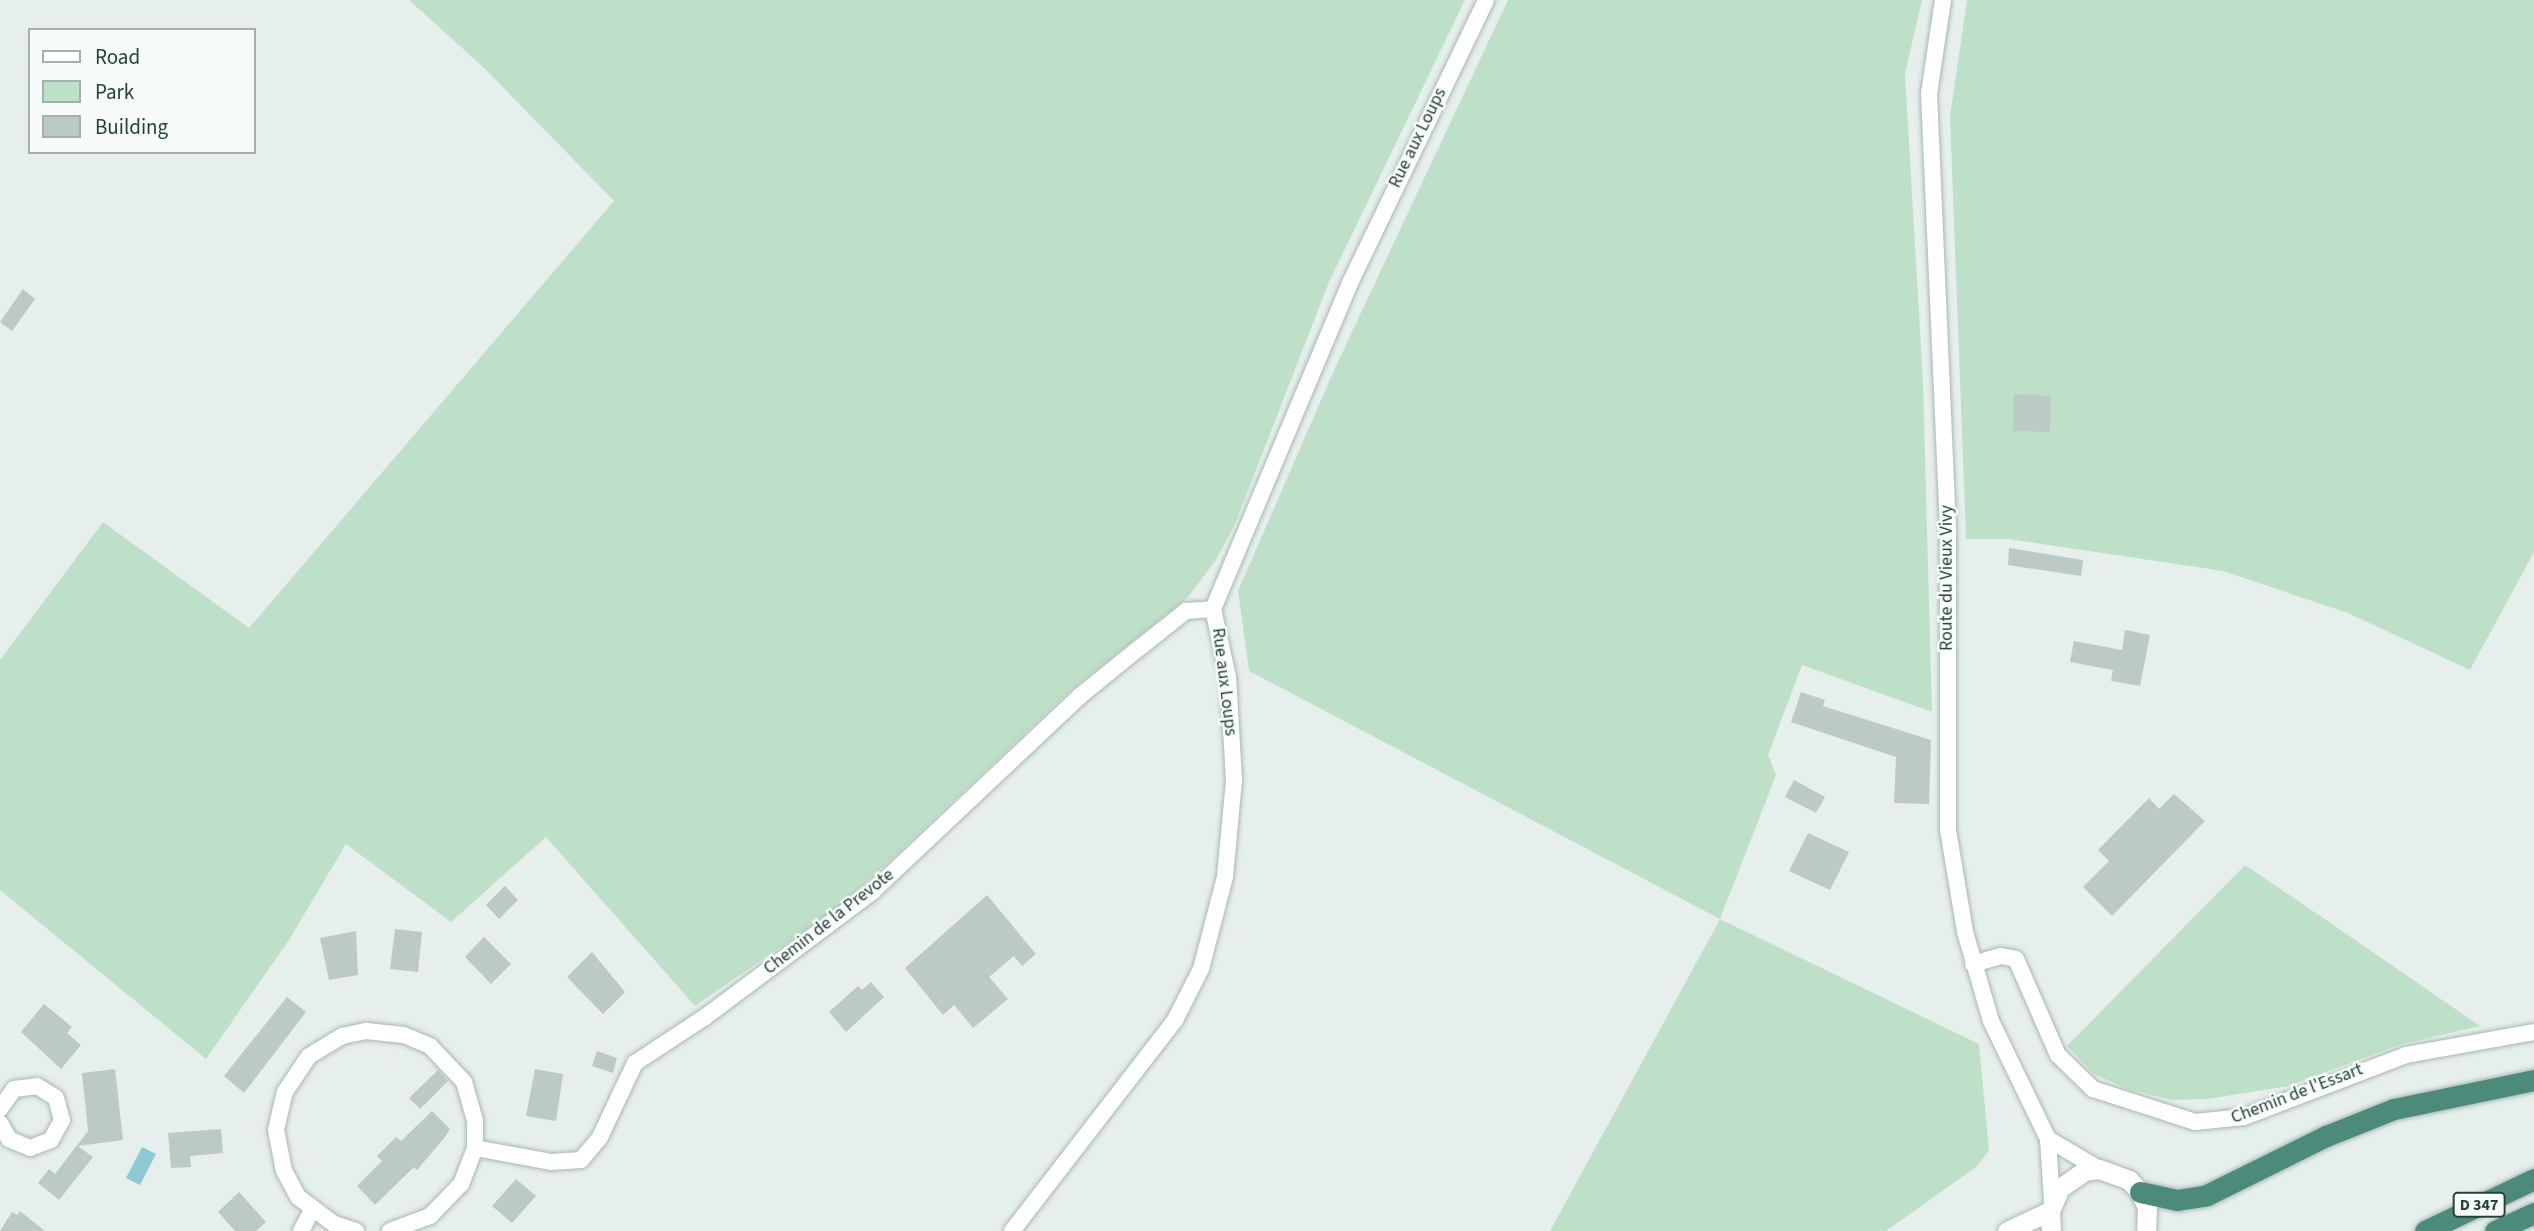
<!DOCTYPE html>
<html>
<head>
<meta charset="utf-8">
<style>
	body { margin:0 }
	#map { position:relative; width:2534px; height:1231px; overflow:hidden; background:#e6efeb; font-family:"Source Sans 3",sans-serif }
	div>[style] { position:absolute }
	.green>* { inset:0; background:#bfe0c8 }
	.water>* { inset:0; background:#8ec9d4 }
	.building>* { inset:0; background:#bbcac4 }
	.roads { filter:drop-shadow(0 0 2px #a8b8b2) drop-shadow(0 0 2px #a8b8b2) }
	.minor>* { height:16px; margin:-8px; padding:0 8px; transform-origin:8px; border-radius:8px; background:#fff }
	.tertiary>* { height:19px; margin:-9.5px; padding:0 9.5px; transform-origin:9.5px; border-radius:9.5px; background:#fff }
	.trunk>* { height:21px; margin:-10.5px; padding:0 10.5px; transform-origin:10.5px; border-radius:10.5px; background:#4c8a7c }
	span { translate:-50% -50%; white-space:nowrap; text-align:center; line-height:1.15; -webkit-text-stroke:5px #f7fbf9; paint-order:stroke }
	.shield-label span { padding:2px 5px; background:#f7fbf9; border:2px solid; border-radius:5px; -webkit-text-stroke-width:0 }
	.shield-label { font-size:16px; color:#24423a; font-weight:700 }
	.street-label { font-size:18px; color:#24423a }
	.legend { position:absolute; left:28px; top:28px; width:228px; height:126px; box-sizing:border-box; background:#f7fbf9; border:2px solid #a3b1ad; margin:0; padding:9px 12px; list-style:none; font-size:21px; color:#24423a }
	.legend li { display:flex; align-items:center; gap:14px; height:35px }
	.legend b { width:35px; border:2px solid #a3b1ad }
</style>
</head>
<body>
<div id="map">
	<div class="green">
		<div style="clip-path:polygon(409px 0,1465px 0,1329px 282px,1235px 524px,1216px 560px,1188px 597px,1071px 690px,848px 900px,695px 1006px,546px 837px,451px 922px,346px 844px,289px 940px,206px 1059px,0 890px,0 660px,103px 522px,249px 628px,614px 201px,483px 67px)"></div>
		<div style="clip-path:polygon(1508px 0,1922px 0,1905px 74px,1923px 382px,1932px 712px,1802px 665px,1768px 755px,1776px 775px,1720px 919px,1979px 1044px,1989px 1151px,1976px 1167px,1886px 1231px,1550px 1231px,1720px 919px,1249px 671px,1238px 591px,1335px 368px)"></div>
		<div style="clip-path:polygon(1967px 0,2534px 0,2534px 552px,2470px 670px,2348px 613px,2223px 571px,2008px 539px,1966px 539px,1950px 116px)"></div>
		<div style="clip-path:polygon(2245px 865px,2329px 922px,2480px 1026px,2399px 1045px,2288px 1086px,2208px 1099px,2172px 1100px,2127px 1089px,2094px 1074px,2067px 1046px)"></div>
	</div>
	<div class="water">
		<div style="clip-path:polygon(142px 1147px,156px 1154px,140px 1185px,126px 1178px)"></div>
	</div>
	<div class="building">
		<div style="clip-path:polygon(23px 289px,35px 299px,12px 331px,0 322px)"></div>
		<div style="clip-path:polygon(2014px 394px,2051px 396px,2050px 432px,2013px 431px)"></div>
		<div style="clip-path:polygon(2009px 548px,2083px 560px,2081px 576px,2008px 565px)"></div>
		<div style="clip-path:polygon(2125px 630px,2150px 635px,2140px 686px,2111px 681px,2113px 670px,2070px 662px,2074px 641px,2122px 650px)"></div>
		<div style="clip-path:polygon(1801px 692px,1825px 700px,1823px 706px,1931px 740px,1929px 804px,1894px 803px,1896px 757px,1791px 722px)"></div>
		<div style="clip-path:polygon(1794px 780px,1825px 797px,1816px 813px,1785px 797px)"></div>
		<div style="clip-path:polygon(2174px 794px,2205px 821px,2112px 916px,2083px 887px,2109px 861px,2098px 850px,2149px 798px,2159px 809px)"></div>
		<div style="clip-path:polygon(1808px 833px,1849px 852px,1830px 890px,1789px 871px)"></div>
		<div style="clip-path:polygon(505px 886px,518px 900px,499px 919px,486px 905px)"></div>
		<div style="clip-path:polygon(987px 895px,1036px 954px,1022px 966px,1014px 956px,989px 977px,1008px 999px,973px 1028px,954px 1005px,943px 1015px,905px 968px)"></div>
		<div style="clip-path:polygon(395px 929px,422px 932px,418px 972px,390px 969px)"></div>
		<div style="clip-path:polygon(356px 931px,358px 975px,329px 980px,320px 938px)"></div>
		<div style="clip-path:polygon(484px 937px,511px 964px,491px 984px,465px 957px)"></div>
		<div style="clip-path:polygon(592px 952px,625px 992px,603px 1014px,567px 977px)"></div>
		<div style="clip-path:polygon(871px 982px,884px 997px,846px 1032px,829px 1012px,858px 986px,862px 990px)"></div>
		<div style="clip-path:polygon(287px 997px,306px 1012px,244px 1093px,224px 1076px)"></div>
		<div style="clip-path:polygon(44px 1004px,72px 1027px,67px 1033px,81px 1045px,61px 1069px,21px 1032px)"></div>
		<div style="clip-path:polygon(597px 1051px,617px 1058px,613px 1073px,592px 1066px)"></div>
		<div style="clip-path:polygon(115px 1069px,123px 1140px,78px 1146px,93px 1157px,59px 1200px,38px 1183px,49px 1169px,55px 1174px,88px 1131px,82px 1073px)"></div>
		<div style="clip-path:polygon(535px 1069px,563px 1074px,556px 1121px,526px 1116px)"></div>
		<div style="clip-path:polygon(438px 1070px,448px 1081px,420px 1109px,409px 1098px)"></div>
		<div style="clip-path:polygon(432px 1111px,450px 1129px,445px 1137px,417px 1170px,414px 1167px,375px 1205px,357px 1186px,382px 1161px,377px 1156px,396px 1137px,401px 1141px)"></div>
		<div style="clip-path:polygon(221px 1129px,223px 1153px,190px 1156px,191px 1167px,171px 1168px,168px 1133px)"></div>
		<div style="clip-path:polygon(516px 1179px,536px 1196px,512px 1223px,492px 1206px)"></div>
		<div style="clip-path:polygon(239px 1192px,266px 1222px,256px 1231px,235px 1231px,218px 1212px)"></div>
		<div style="clip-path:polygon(20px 1211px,45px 1231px,0 1231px,12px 1212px,17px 1215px)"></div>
	</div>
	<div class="roads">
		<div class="minor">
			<div style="left:1943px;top:0;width:95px;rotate:98.5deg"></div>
			<div style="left:1929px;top:94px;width:443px;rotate:87.5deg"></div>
			<div style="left:1948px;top:537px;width:293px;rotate:90deg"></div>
			<div style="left:1948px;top:830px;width:103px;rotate:80.5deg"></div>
			<div style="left:1965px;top:932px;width:93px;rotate:73.7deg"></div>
			<div style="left:1991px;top:1021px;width:131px;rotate:64.2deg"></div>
			<div style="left:2048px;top:1139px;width:62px;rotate:86.3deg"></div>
			<div style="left:1973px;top:964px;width:29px;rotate:-16deg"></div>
			<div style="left:2001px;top:956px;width:15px;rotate:11deg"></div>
			<div style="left:2016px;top:959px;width:105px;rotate:66.4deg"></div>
			<div style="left:2058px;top:1055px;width:49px;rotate:44.2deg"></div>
			<div style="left:2093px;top:1089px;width:107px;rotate:17.9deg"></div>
			<div style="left:2195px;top:1122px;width:49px;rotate:-5.8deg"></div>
			<div style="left:2244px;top:1117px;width:173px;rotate:-20.9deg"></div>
			<div style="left:2406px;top:1055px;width:130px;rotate:-10.2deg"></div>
			<div style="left:0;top:1109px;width:24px;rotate:-55deg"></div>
			<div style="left:14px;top:1089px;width:23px;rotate:-7deg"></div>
			<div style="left:37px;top:1086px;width:22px;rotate:32deg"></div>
			<div style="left:56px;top:1098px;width:23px;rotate:75deg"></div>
			<div style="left:62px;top:1120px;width:23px;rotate:119deg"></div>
			<div style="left:51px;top:1140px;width:22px;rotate:159deg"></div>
			<div style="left:30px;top:1148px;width:23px;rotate:-157deg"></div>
			<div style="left:9px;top:1139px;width:18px;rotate:-119deg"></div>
			<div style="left:2048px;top:1139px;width:59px;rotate:30.5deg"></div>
			<div style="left:475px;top:1148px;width:77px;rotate:10.4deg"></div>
			<div style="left:551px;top:1162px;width:30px;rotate:-4deg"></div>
			<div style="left:581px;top:1160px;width:30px;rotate:-50deg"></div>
			<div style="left:600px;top:1137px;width:82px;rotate:-64.7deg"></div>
			<div style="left:635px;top:1063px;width:84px;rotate:-33.3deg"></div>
			<div style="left:705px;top:1017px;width:209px;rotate:-36.8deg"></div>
			<div style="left:872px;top:892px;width:286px;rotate:-43.3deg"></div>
			<div style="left:1080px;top:696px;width:68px;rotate:-39.1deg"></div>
			<div style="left:1133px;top:653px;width:68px;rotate:-38.4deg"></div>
			<div style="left:1186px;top:611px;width:27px;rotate:-4deg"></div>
			<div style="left:301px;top:1231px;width:24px;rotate:-62deg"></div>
			<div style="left:356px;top:1231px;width:23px;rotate:-162deg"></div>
			<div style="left:334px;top:1224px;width:45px;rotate:-143.1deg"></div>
			<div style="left:298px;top:1197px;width:30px;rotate:-118deg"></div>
			<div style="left:284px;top:1171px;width:42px;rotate:-101deg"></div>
			<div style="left:276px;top:1130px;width:39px;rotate:-77deg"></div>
			<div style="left:285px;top:1092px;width:43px;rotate:-56.3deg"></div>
			<div style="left:309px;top:1056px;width:39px;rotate:-31deg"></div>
			<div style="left:342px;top:1036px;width:25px;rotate:-12deg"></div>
			<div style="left:366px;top:1031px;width:38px;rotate:6deg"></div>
			<div style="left:404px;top:1035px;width:28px;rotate:23deg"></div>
			<div style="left:430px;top:1046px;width:50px;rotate:46.6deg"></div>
			<div style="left:464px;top:1082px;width:40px;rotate:74deg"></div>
			<div style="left:475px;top:1120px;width:28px;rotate:90deg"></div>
			<div style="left:475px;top:1148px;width:39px;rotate:111deg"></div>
			<div style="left:461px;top:1184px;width:45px;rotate:134.1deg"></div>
			<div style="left:430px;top:1216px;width:43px;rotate:159.4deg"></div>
			<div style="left:1012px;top:1231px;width:267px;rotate:-52.3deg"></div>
			<div style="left:1175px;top:1020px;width:57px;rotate:-63deg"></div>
			<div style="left:1201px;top:969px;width:95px;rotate:-75.4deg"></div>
			<div style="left:1225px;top:877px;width:97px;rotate:-84.7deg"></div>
			<div style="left:1234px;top:780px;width:103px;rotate:-93.3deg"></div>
			<div style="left:1228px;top:677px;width:70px;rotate:-102.4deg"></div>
			<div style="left:1213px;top:609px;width:351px;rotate:-67.2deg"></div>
			<div style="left:1349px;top:285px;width:316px;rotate:-64.3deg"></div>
		</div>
		<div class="tertiary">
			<div style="left:2007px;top:1231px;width:47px;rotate:-24.9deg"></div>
			<div style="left:2051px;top:1231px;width:20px;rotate:-93deg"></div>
			<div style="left:2050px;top:1211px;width:25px;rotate:-67deg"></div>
			<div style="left:2060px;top:1188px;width:29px;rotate:-35deg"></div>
			<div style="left:2084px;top:1171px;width:15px;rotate:-8deg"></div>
			<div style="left:2099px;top:1169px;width:32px;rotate:20deg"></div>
			<div style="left:2129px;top:1180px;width:16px;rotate:47deg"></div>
			<div style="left:2140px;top:1192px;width:17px;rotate:65deg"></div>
			<div style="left:2147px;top:1207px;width:24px;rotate:92deg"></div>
		</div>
		<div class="trunk">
			<div style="left:2140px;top:1192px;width:38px;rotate:12deg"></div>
			<div style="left:2177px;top:1200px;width:30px;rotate:-9deg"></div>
			<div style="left:2207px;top:1195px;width:133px;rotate:-26.4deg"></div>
			<div style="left:2326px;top:1136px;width:73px;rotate:-21.7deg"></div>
			<div style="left:2394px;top:1109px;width:143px;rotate:-11.7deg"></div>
			<div style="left:2425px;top:1231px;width:121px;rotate:-25.5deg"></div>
			<div style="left:2495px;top:1231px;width:43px;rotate:-24.8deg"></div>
		</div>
	</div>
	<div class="shield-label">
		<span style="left:2479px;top:1205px">D 347</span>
	</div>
	<div class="street-label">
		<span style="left:1418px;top:138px;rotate:-64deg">Rue aux Loups</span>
		<span style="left:1947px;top:578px;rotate:-90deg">Route du Vieux Vivy</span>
		<span style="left:1224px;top:682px;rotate:83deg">Rue aux Loups</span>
		<span style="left:829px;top:922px;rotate:-38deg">Chemin de la Prevote</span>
		<span style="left:2297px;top:1094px;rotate:-21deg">Chemin de l'Essart</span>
	</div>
	<ul class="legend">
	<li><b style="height:9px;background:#fff"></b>Road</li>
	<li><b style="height:19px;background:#bfe0c8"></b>Park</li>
	<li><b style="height:19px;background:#bbcac4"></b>Building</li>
	</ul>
</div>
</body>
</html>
